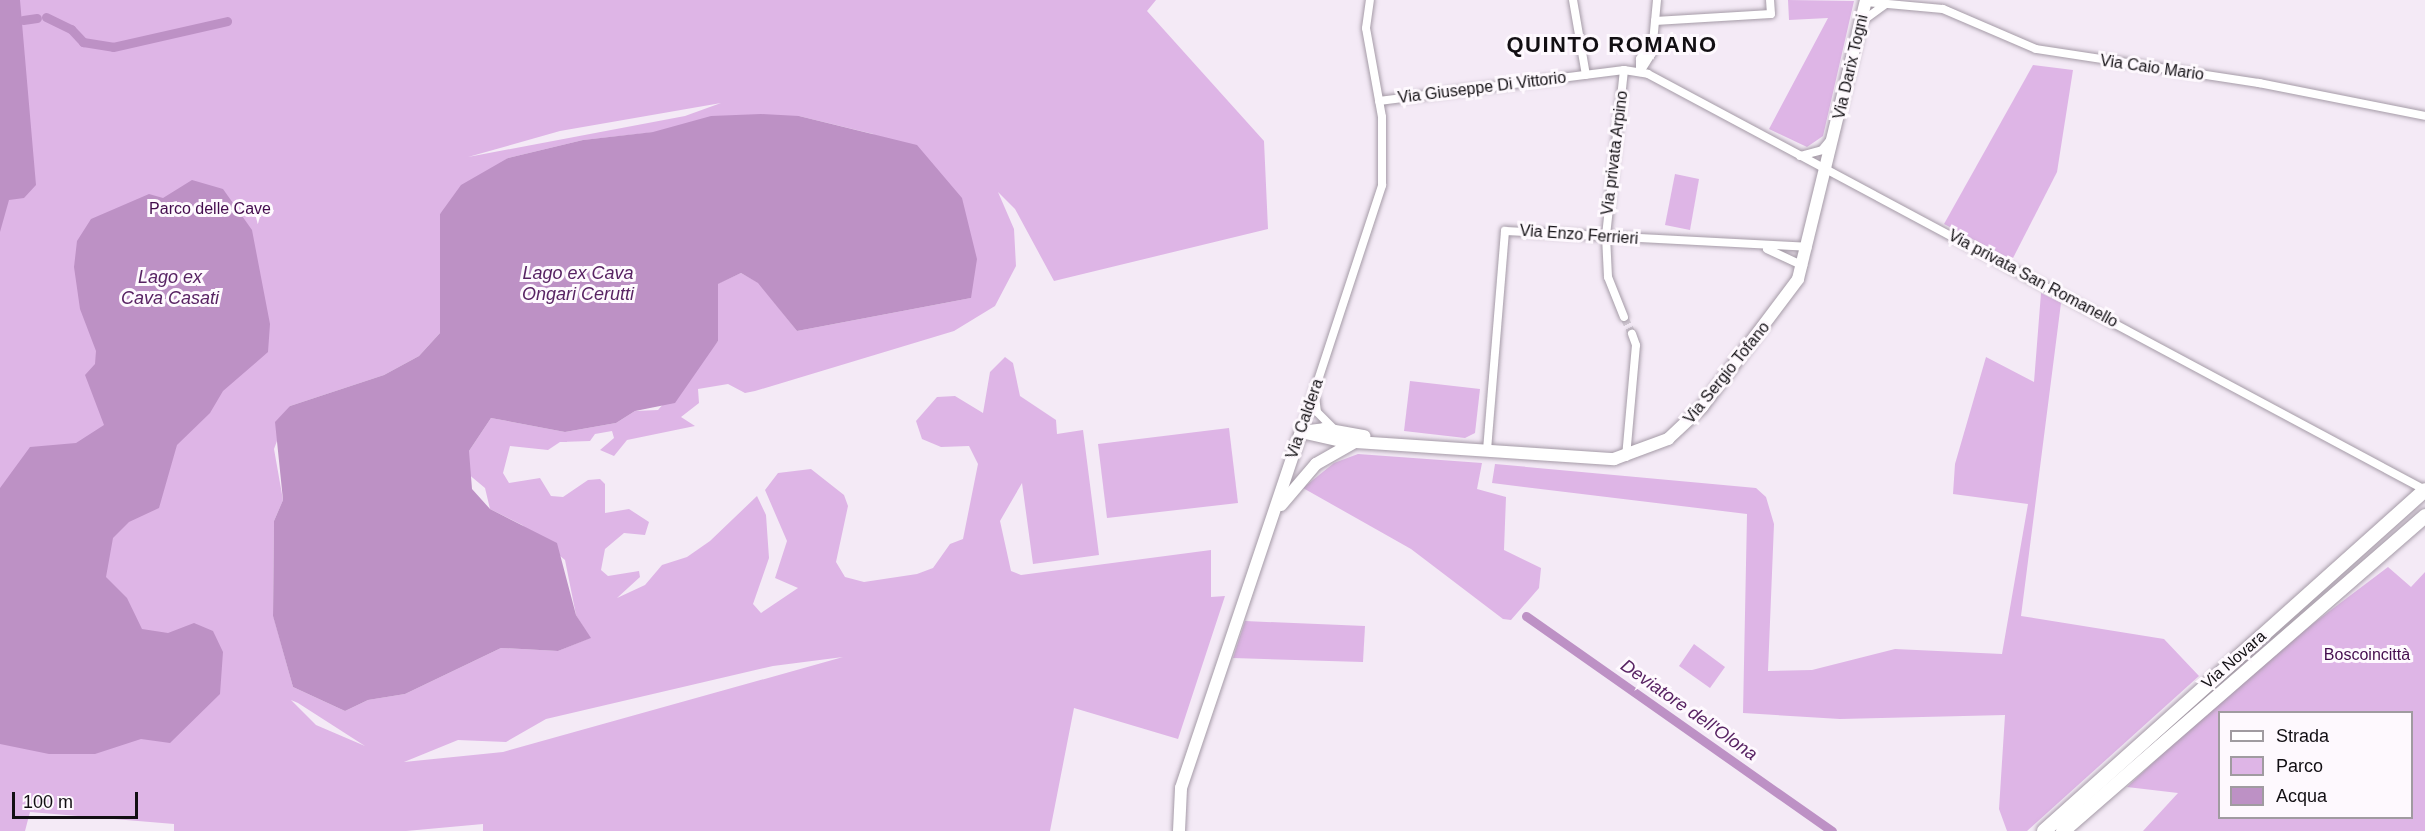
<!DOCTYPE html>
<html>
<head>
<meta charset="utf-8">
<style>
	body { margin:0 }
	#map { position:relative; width:2425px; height:831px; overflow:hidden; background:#f4eaf6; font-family:Helvetica,sans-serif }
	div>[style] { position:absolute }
	.green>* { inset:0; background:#deb5e6 }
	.water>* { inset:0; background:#bd91c5 }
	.canal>* { height:9px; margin:-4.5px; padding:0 4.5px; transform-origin:4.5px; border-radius:4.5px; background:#bd91c5 }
	.street-tunnel>* { height:8px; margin-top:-4px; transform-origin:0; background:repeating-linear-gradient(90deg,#d2c9d4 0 8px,transparent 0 12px) }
	.roads { filter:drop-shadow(0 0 2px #a59ba7) drop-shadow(0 0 2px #a59ba7) }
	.street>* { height:8px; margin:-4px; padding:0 4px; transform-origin:4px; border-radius:4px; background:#fff }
	.secondary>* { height:12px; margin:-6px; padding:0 6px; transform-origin:6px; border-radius:6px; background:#fff }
	.primary>* { height:14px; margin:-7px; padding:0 7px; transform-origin:7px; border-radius:7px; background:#fff }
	span { translate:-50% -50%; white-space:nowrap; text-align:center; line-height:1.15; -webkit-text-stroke:6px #fef9fe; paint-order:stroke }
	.street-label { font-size:16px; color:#120f13 }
	.park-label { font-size:16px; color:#430c4d }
	.water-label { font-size:18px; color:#582363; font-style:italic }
	.district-label { font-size:22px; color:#120f13; font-weight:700; letter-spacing:1.5px }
	.legend { position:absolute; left:2218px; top:711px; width:195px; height:108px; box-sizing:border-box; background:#fef9fe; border:2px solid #a09ba0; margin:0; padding:8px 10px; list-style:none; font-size:18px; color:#120f13 }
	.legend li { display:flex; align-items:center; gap:12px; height:30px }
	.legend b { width:30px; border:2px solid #a09ba0 }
	.scale { position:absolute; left:12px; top:792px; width:126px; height:27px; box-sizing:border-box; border:3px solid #120f13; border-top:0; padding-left:8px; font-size:18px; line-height:21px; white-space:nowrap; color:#120f13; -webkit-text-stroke:4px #fef9fe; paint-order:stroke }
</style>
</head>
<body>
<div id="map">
	<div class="green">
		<div style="clip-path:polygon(evenodd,0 0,1156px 0,1147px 11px,1264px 141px,1268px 229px,1054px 281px,1015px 209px,998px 192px,1014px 229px,1016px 266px,995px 306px,954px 331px,755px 391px,745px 393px,728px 384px,698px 389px,699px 403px,681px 417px,695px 426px,627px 440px,614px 456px,600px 450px,614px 438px,612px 431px,595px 434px,590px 441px,560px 442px,548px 450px,510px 446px,503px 473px,509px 483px,540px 478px,551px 496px,563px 497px,588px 480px,600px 479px,605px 484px,605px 513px,629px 509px,649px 522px,645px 535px,624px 533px,605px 549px,601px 570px,608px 576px,639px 571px,640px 577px,617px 598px,645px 585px,662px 565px,687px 557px,710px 541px,757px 496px,766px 515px,769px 558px,753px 604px,761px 613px,798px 588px,775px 578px,787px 541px,765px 490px,778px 473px,811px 469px,844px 495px,848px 506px,836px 562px,845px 577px,864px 582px,917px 574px,933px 568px,950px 544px,963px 539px,978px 464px,969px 446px,941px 447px,922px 439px,916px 421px,937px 397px,955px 396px,983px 413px,990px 372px,1005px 357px,1013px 363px,1020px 396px,1056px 420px,1057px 434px,1083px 430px,1099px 555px,1033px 564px,1022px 483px,1000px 521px,1011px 571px,1021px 575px,1211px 550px,1211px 597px,1225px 596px,1178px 739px,1074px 708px,1050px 831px,483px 831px,483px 824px,406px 831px,174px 831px,174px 824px,30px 812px,25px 831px,0 831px,0 0,721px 103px,685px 116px,468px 157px,560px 131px,721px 103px,0 0,799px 116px,873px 134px,971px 298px,797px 331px,759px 283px,741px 273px,717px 284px,718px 341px,658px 410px,635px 411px,616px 423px,565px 432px,491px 418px,469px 451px,467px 473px,485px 488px,490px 509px,522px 525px,565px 560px,576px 615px,590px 638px,558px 651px,501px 648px,405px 694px,368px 700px,345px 711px,293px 687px,273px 615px,274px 521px,283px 500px,274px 449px,290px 406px,384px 375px,419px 356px,440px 333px,440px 214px,508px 158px,583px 140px,799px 116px,0 0,843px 657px,503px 752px,404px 762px,458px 740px,506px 742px,546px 719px,773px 666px,843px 657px,0 0,291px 700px,298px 703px,365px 746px,316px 725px,291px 700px)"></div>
		<div style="clip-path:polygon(1788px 0,1854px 1px,1823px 136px,1807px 147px,1769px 129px,1828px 18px,1789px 20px)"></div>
		<div style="clip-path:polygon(2033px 65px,2073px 70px,2057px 172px,2012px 260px,1944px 224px)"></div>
		<div style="clip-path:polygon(1675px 174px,1699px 179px,1690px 230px,1665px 225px)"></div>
		<div style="clip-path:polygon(2041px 293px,2061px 303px,2021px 616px,2164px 639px,2199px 676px,2027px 831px,2007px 831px,1999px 809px,2005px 715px,1840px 719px,1743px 713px,1747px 514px,1492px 483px,1495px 464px,1756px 488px,1766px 497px,1774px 524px,1768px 671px,1812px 670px,1895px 649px,2002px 654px,2028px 504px,1953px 494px,1955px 464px,1986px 357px,2034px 382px)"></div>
		<div style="clip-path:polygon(1410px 381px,1480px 389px,1475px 433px,1465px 438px,1404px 431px)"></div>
		<div style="clip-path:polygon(1229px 428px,1238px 503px,1107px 518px,1098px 444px)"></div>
		<div style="clip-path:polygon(1358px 454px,1482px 463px,1477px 489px,1506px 497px,1504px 550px,1541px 568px,1539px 588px,1511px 620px,1503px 619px,1411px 549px,1303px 488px,1334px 463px)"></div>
		<div style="clip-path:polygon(evenodd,2388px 567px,2411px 587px,2425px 572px,2425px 831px,2143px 831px,2178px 793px,2127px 787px,2254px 668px,2388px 567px,2220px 712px,2412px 712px,2412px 818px,2220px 818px,2220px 712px)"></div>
		<div style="clip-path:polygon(1245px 621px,1365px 626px,1363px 662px,1233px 658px)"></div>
		<div style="clip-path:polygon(1694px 644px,1725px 667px,1710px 688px,1679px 666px)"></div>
	</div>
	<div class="water">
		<div style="clip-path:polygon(0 0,20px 0,36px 185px,24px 198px,9px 200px,0 232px)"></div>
		<div style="clip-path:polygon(761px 114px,799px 116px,917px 145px,962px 198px,977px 259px,971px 298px,797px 331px,758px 283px,741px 273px,718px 284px,718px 341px,675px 403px,635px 411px,616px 423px,565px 432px,491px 418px,469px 451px,472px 489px,490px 509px,557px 543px,576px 615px,591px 638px,558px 651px,501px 648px,405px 694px,368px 700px,345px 711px,293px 687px,273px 616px,274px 521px,283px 500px,275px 422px,290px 406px,384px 375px,419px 356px,440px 333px,440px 214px,461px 185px,508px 158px,583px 140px,653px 132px,711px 116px)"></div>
		<div style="clip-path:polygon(192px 180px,223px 189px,252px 230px,270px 324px,268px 352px,223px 391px,210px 413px,177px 445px,159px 508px,129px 522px,113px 538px,106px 577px,127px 598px,142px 629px,168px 633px,194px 623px,213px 631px,223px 652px,220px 694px,170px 743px,141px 739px,95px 754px,49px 754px,0 744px,0 488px,30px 447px,76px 443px,104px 425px,85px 375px,95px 364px,96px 351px,80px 309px,74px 267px,77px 241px,91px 219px,149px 194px,163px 198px)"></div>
	</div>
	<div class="canal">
		<div style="left:46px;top:17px;width:28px;rotate:26deg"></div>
		<div style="left:71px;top:29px;width:18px;rotate:47deg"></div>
		<div style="left:83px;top:42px;width:30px;rotate:9deg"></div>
		<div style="left:113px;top:47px;width:117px;rotate:-12.8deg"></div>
		<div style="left:23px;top:20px;width:14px;rotate:-8deg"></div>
		<div style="left:1526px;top:616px;width:374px;rotate:35.1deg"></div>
	</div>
	<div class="street-tunnel">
		<div style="left:1624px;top:317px;width:19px;rotate:65deg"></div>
	</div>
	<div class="roads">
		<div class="street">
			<div style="left:1573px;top:0;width:76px;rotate:80.2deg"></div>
			<div style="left:1866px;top:2px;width:77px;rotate:5.2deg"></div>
			<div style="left:1943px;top:9px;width:101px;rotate:23.3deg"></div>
			<div style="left:2036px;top:49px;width:226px;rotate:8.7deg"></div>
			<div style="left:2259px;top:83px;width:169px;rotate:11.2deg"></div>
			<div style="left:1655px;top:21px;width:116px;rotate:-3.5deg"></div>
			<div style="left:1771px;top:14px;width:14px;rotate:-94deg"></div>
			<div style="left:1861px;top:22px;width:31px;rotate:-36deg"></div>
			<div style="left:1624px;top:70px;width:167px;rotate:96.2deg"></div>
			<div style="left:1606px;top:236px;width:41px;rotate:87.2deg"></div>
			<div style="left:1608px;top:277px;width:43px;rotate:68.2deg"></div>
			<div style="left:1640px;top:72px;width:22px;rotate:-58deg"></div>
			<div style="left:1652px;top:53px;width:53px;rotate:-84.6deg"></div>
			<div style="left:1640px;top:72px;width:13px;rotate:-90deg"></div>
			<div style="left:1640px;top:59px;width:26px;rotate:-59deg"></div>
			<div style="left:1379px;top:101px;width:247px;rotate:-7.2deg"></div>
			<div style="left:1624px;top:70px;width:24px;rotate:9deg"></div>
			<div style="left:1648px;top:74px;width:881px;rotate:28.16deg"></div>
			<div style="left:1800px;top:156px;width:23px;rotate:-15deg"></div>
			<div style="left:1822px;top:150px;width:13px;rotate:-51deg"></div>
			<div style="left:1767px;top:249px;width:40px;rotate:25deg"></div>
			<div style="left:1315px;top:396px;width:16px;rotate:83deg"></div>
			<div style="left:1317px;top:412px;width:24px;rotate:45deg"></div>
			<div style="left:1301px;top:432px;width:260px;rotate:-71.8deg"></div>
			<div style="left:1382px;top:185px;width:68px;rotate:-90deg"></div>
			<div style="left:1382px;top:117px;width:90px;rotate:-100.2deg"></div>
			<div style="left:1366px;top:28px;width:28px;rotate:-82deg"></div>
			<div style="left:1487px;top:450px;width:220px;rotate:-85.3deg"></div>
			<div style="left:1505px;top:231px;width:303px;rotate:3deg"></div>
			<div style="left:1626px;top:457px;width:112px;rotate:-84.9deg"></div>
			<div style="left:1636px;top:345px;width:12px;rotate:-110deg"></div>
		</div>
		<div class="secondary">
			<div style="left:1301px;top:432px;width:41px;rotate:12.7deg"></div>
			<div style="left:1341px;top:441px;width:274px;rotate:3.8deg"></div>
			<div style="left:1614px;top:459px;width:58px;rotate:-20.3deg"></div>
			<div style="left:1668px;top:439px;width:47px;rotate:-43.3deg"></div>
			<div style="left:1702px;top:407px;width:160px;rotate:-53.1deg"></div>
			<div style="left:1798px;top:279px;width:287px;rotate:-76.3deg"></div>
			<div style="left:1301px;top:432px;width:23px;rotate:-7deg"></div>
			<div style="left:1324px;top:429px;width:41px;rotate:9.9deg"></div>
			<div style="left:1281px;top:505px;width:54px;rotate:-49.5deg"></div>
			<div style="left:1316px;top:464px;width:43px;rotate:-29.6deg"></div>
			<div style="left:1179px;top:831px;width:43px;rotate:-87.3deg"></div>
			<div style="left:1181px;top:788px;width:376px;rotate:-71.4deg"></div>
		</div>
		<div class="primary">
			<div style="left:2044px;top:831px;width:511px;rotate:-41.83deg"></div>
			<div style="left:2063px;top:831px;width:480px;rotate:-41deg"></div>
		</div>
	</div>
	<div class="street-label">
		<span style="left:1851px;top:67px;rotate:-77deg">Via Darix Togni</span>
		<span style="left:2152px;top:68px;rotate:8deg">Via Caio Mario</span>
		<span style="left:1482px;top:88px;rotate:-7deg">Via Giuseppe Di Vittorio</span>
		<span style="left:1615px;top:153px;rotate:-83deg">Via privata Arpino</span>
		<span style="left:1579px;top:235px;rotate:4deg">Via Enzo Ferrieri</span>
		<span style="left:2033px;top:279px;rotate:28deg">Via privata San Romanello</span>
		<span style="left:1727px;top:373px;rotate:-51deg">Via Sergio Tofano</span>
		<span style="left:1305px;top:419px;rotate:-71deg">Via Caldera</span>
		<span style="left:2234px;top:660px;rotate:-41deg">Via Novara</span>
	</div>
	<div class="park-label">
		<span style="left:210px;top:209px">Parco delle Cave</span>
		<span style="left:2367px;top:655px">Boscoincittà</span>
	</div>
	<div class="water-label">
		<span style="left:578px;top:284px">Lago ex Cava<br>Ongari Cerutti</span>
		<span style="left:170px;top:288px">Lago ex<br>Cava Casati</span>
		<span style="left:1689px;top:710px;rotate:35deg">Deviatore dell'Olona</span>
	</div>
	<div class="district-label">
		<span style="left:1612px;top:45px">QUINTO ROMANO</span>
	</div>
	<ul class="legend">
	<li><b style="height:8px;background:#fff"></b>Strada</li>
	<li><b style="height:16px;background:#deb5e6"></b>Parco</li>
	<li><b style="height:16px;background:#bd91c5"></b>Acqua</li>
	</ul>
	<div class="scale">100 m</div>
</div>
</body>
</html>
